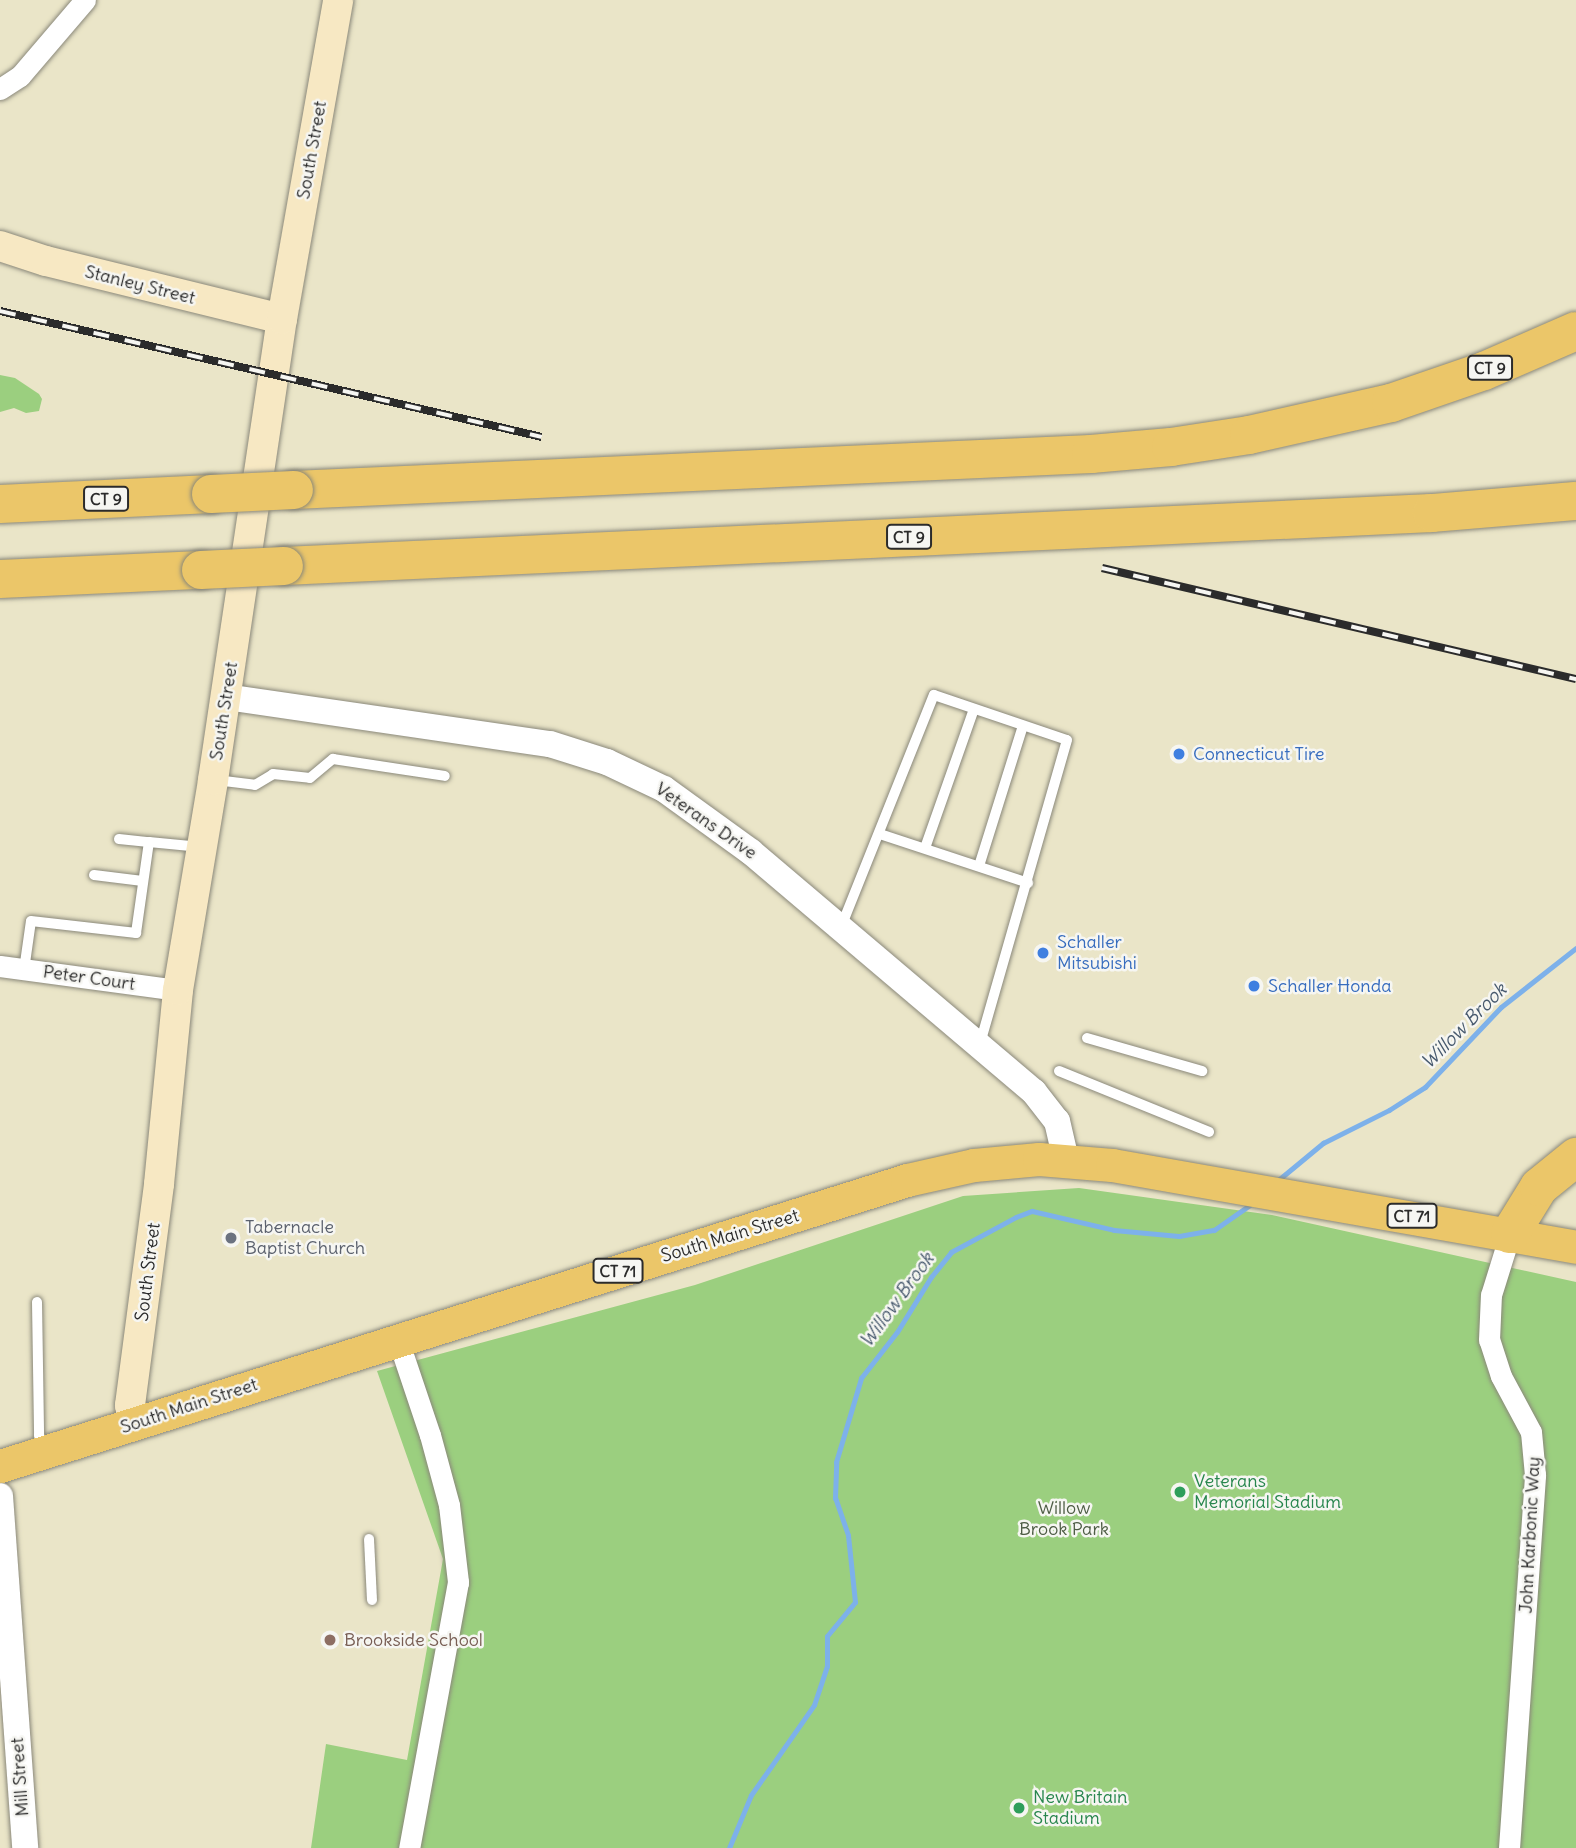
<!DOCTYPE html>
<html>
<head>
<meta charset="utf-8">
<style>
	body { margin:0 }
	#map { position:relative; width:1576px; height:1848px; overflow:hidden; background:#eae5c8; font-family:Delius,sans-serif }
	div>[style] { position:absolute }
	.green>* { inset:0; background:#9bcf7f }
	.stream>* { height:5px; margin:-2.5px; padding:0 2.5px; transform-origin:2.5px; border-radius:2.5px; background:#7db1ea }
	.roads { filter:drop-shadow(0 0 2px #8a887a) drop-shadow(0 0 2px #8a887a) }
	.service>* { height:10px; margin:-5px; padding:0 5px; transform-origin:5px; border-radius:5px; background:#fff }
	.minor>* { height:21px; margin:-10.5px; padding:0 10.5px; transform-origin:10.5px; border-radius:10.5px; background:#fff }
	.tertiary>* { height:26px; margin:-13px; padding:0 13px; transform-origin:13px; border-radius:13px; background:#fff }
	.secondary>* { height:30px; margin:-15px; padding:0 15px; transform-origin:15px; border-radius:15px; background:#f7e8c3 }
	.primary>* { height:33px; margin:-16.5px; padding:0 16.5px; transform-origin:16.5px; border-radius:16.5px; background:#ebc669 }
	.motorway>* { height:38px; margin:-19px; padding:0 19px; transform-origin:19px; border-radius:19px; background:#ebc669 }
	.rail>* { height:8px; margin-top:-4px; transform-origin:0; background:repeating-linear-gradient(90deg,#f6f6f2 0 16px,#2b2b2b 0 32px); box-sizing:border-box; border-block:2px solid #2b2b2b }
	.bridges { filter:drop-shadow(0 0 2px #8a887a) drop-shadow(0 0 2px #8a887a) }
	.motorway-bridge>* { height:38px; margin:-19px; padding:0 19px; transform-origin:19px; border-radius:19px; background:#ebc669 }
	.dots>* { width:19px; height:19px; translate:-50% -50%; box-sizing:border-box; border:4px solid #f6f6f2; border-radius:50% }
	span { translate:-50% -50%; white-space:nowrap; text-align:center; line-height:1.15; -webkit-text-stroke:5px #f6f6f2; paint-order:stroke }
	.shield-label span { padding:2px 5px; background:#f6f6f2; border:2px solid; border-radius:5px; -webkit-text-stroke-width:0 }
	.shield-label { font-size:16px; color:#2b2b2b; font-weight:700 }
	.street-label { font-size:18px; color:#2b2b2b }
	.shop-label { font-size:18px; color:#366cbe }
	.left { translate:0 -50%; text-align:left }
	.worship-label { font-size:18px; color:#5b616d }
	.leisure-label { font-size:18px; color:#27864d }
	.park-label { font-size:18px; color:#4d5c44 }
	.education-label { font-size:18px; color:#785e54 }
	.water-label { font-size:19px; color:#485a6e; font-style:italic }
</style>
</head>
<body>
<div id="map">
	<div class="green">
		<div style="clip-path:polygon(0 375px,15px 378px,39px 394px,42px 399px,39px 411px,26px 413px,14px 408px,0 412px)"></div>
		<div style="clip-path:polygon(1079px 1188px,1272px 1215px,1576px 1282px,1576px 1848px,311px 1848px,326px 1744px,407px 1760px,443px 1559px,377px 1371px,695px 1285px,963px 1196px)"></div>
	</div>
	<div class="stream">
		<div style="left:1277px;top:1181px;width:60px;rotate:-39.6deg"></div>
		<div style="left:1323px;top:1143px;width:74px;rotate:-26.6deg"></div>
		<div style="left:1389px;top:1110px;width:43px;rotate:-32.6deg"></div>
		<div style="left:1425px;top:1087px;width:110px;rotate:-46.5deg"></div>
		<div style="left:1501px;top:1007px;width:95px;rotate:-38.2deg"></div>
		<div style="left:729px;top:1848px;width:57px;rotate:-67.5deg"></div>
		<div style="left:751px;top:1795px;width:110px;rotate:-55deg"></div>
		<div style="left:814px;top:1705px;width:41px;rotate:-71.6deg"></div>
		<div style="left:827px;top:1666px;width:30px;rotate:-90deg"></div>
		<div style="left:827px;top:1636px;width:44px;rotate:-50.5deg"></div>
		<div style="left:855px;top:1602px;width:67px;rotate:-96deg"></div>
		<div style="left:848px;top:1535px;width:39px;rotate:-109deg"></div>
		<div style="left:835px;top:1498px;width:36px;rotate:-88deg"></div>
		<div style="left:836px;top:1462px;width:88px;rotate:-73.4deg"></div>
		<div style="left:861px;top:1378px;width:58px;rotate:-52deg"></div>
		<div style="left:897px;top:1332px;width:65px;rotate:-58.3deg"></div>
		<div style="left:931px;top:1277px;width:32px;rotate:-51deg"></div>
		<div style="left:951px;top:1252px;width:74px;rotate:-28.3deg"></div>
		<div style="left:1016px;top:1217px;width:17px;rotate:-21deg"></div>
		<div style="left:1032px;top:1211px;width:84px;rotate:13deg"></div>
		<div style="left:1114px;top:1230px;width:65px;rotate:5.3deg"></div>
		<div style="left:1179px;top:1236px;width:36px;rotate:-10deg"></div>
		<div style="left:1214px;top:1230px;width:49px;rotate:-35deg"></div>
	</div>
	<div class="roads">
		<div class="service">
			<div style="left:216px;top:780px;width:39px;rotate:7deg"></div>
			<div style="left:255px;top:785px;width:21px;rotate:-31deg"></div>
			<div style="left:273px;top:774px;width:37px;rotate:6deg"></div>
			<div style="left:310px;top:778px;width:30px;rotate:-40deg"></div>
			<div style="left:333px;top:759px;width:113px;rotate:8.6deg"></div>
			<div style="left:880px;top:834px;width:156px;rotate:18.3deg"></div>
			<div style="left:119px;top:839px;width:30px;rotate:6deg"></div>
			<div style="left:925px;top:848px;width:147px;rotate:-70.6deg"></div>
			<div style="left:979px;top:866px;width:147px;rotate:-72.6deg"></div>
			<div style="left:94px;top:875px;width:49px;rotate:7deg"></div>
			<div style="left:841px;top:927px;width:250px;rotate:-68.2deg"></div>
			<div style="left:934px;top:695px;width:140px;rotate:18.7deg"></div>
			<div style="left:1067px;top:740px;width:316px;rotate:106deg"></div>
			<div style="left:24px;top:970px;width:49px;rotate:-81.9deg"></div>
			<div style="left:31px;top:921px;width:106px;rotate:6.5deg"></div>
			<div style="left:136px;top:933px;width:92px;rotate:-81.9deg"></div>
			<div style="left:149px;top:842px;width:52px;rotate:5.5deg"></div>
			<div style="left:1087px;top:1038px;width:120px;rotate:16deg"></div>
			<div style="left:1059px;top:1071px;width:162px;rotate:22.1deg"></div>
			<div style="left:37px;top:1302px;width:133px;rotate:89.1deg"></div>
			<div style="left:39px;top:1435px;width:15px;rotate:74deg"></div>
			<div style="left:369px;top:1539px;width:61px;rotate:87.2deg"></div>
		</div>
		<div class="minor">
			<div style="left:0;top:89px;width:24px;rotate:-33deg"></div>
			<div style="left:20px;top:76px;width:100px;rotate:-49.5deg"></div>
			<div style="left:0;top:966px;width:180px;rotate:7.7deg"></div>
			<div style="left:398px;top:1340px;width:100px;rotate:71.4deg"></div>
			<div style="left:430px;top:1435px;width:73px;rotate:74.8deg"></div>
			<div style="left:449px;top:1505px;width:78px;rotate:83.3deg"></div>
			<div style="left:458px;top:1582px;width:270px;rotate:100.4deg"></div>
			<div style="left:1509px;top:1848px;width:374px;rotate:-86deg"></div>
			<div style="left:1535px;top:1475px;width:43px;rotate:-95.3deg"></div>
			<div style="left:1531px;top:1432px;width:64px;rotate:-118.2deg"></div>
			<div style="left:1501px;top:1376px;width:38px;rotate:-108deg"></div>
			<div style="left:1489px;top:1340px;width:45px;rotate:-87.5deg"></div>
			<div style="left:1491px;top:1295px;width:64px;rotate:-72.7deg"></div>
		</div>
		<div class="tertiary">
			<div style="left:226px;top:697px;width:327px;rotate:8.3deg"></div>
			<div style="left:550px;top:744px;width:60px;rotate:17.5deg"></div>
			<div style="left:607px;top:762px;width:63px;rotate:25.3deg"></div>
			<div style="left:664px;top:789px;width:107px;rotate:35.9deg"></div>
			<div style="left:751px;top:852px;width:371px;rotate:40.3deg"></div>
			<div style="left:1034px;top:1092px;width:37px;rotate:52deg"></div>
			<div style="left:1057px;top:1121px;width:40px;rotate:77deg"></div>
			<div style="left:0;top:1496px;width:353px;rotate:85.9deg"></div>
		</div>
		<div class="secondary">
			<div style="left:0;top:246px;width:48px;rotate:18.1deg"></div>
			<div style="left:46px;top:261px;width:243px;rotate:13.8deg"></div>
			<div style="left:134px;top:1423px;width:18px;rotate:-103deg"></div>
			<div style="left:130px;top:1405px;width:223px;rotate:-82.5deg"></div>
			<div style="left:159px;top:1184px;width:195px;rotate:-84.4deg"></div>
			<div style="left:178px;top:990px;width:213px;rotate:-80.5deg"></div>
			<div style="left:213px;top:780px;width:466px;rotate:-81.5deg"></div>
			<div style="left:282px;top:319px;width:324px;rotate:-80deg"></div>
		</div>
		<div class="primary">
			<div style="left:0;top:1466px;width:951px;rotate:-17.5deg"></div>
			<div style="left:907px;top:1180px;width:69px;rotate:-12.6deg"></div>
			<div style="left:974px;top:1165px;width:65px;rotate:-5.3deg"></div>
			<div style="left:1039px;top:1159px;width:73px;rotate:4.7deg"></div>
			<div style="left:1112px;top:1165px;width:471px;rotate:10deg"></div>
		</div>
		<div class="motorway">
			<div style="left:294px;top:490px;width:798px;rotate:-2.59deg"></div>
			<div style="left:1091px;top:454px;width:80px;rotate:-5deg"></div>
			<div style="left:1171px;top:447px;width:79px;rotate:-8.7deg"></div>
			<div style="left:1249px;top:435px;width:146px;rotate:-12.7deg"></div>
			<div style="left:1391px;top:403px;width:98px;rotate:-19deg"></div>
			<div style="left:1484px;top:371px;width:100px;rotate:-23.5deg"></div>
			<div style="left:0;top:504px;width:211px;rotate:-2.7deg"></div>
			<div style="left:284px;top:566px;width:1149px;rotate:-2.64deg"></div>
			<div style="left:1432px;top:513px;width:144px;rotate:-4.8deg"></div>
			<div style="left:0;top:579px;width:201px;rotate:-2.6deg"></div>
			<div style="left:1510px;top:1234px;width:55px;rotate:-58.3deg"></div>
			<div style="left:1539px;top:1187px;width:48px;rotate:-39deg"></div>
		</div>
	</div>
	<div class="rail">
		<div style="left:0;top:311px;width:556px;rotate:13.09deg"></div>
		<div style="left:1102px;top:568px;width:487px;rotate:13.2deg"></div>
	</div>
	<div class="bridges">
		<div class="motorway-bridge">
			<div style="left:211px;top:494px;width:83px;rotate:-2.8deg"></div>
			<div style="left:201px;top:570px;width:83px;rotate:-2.8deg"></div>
		</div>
	</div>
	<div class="dots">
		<div style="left:1179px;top:754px;background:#3f7fe0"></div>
		<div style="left:1043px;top:953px;background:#3f7fe0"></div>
		<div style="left:1254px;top:986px;background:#3f7fe0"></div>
		<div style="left:231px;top:1238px;background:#6b7280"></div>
		<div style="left:1180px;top:1492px;background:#2e9e5b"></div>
		<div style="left:330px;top:1640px;background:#8d6e63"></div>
		<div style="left:1019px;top:1808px;background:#2e9e5b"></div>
	</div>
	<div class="shield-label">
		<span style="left:1490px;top:368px">CT 9</span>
		<span style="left:106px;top:499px">CT 9</span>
		<span style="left:909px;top:537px">CT 9</span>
		<span style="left:1412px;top:1216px">CT 71</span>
		<span style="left:618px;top:1271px">CT 71</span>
	</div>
	<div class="street-label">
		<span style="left:312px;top:150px;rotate:-80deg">South Street</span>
		<span style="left:140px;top:285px;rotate:14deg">Stanley Street</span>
		<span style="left:224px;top:711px;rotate:-81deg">South Street</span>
		<span style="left:706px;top:821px;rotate:35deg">Veterans Drive</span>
		<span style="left:89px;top:978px;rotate:8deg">Peter Court</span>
		<span style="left:730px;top:1236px;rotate:-17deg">South Main Street</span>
		<span style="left:148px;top:1272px;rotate:-83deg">South Street</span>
		<span style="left:189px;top:1406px;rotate:-18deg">South Main Street</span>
		<span style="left:1530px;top:1535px;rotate:-87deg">John Karbonic Way</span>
		<span style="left:20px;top:1777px;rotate:-94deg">Mill Street</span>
	</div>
	<div class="shop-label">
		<span class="left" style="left:1193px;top:754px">Connecticut Tire</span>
		<span class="left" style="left:1057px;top:953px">Schaller<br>Mitsubishi</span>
		<span class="left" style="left:1268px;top:986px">Schaller Honda</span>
	</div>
	<div class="worship-label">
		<span class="left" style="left:245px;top:1238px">Tabernacle<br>Baptist Church</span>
	</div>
	<div class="leisure-label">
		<span class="left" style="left:1194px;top:1492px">Veterans<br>Memorial Stadium</span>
		<span class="left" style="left:1033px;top:1808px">New Britain<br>Stadium</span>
	</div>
	<div class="park-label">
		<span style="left:1064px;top:1519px">Willow<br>Brook Park</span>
	</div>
	<div class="education-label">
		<span class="left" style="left:344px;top:1640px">Brookside School</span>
	</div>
	<div class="water-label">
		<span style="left:1464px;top:1026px;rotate:-45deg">Willow Brook</span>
		<span style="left:897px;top:1300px;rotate:-54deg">Willow Brook</span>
	</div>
</div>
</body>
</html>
